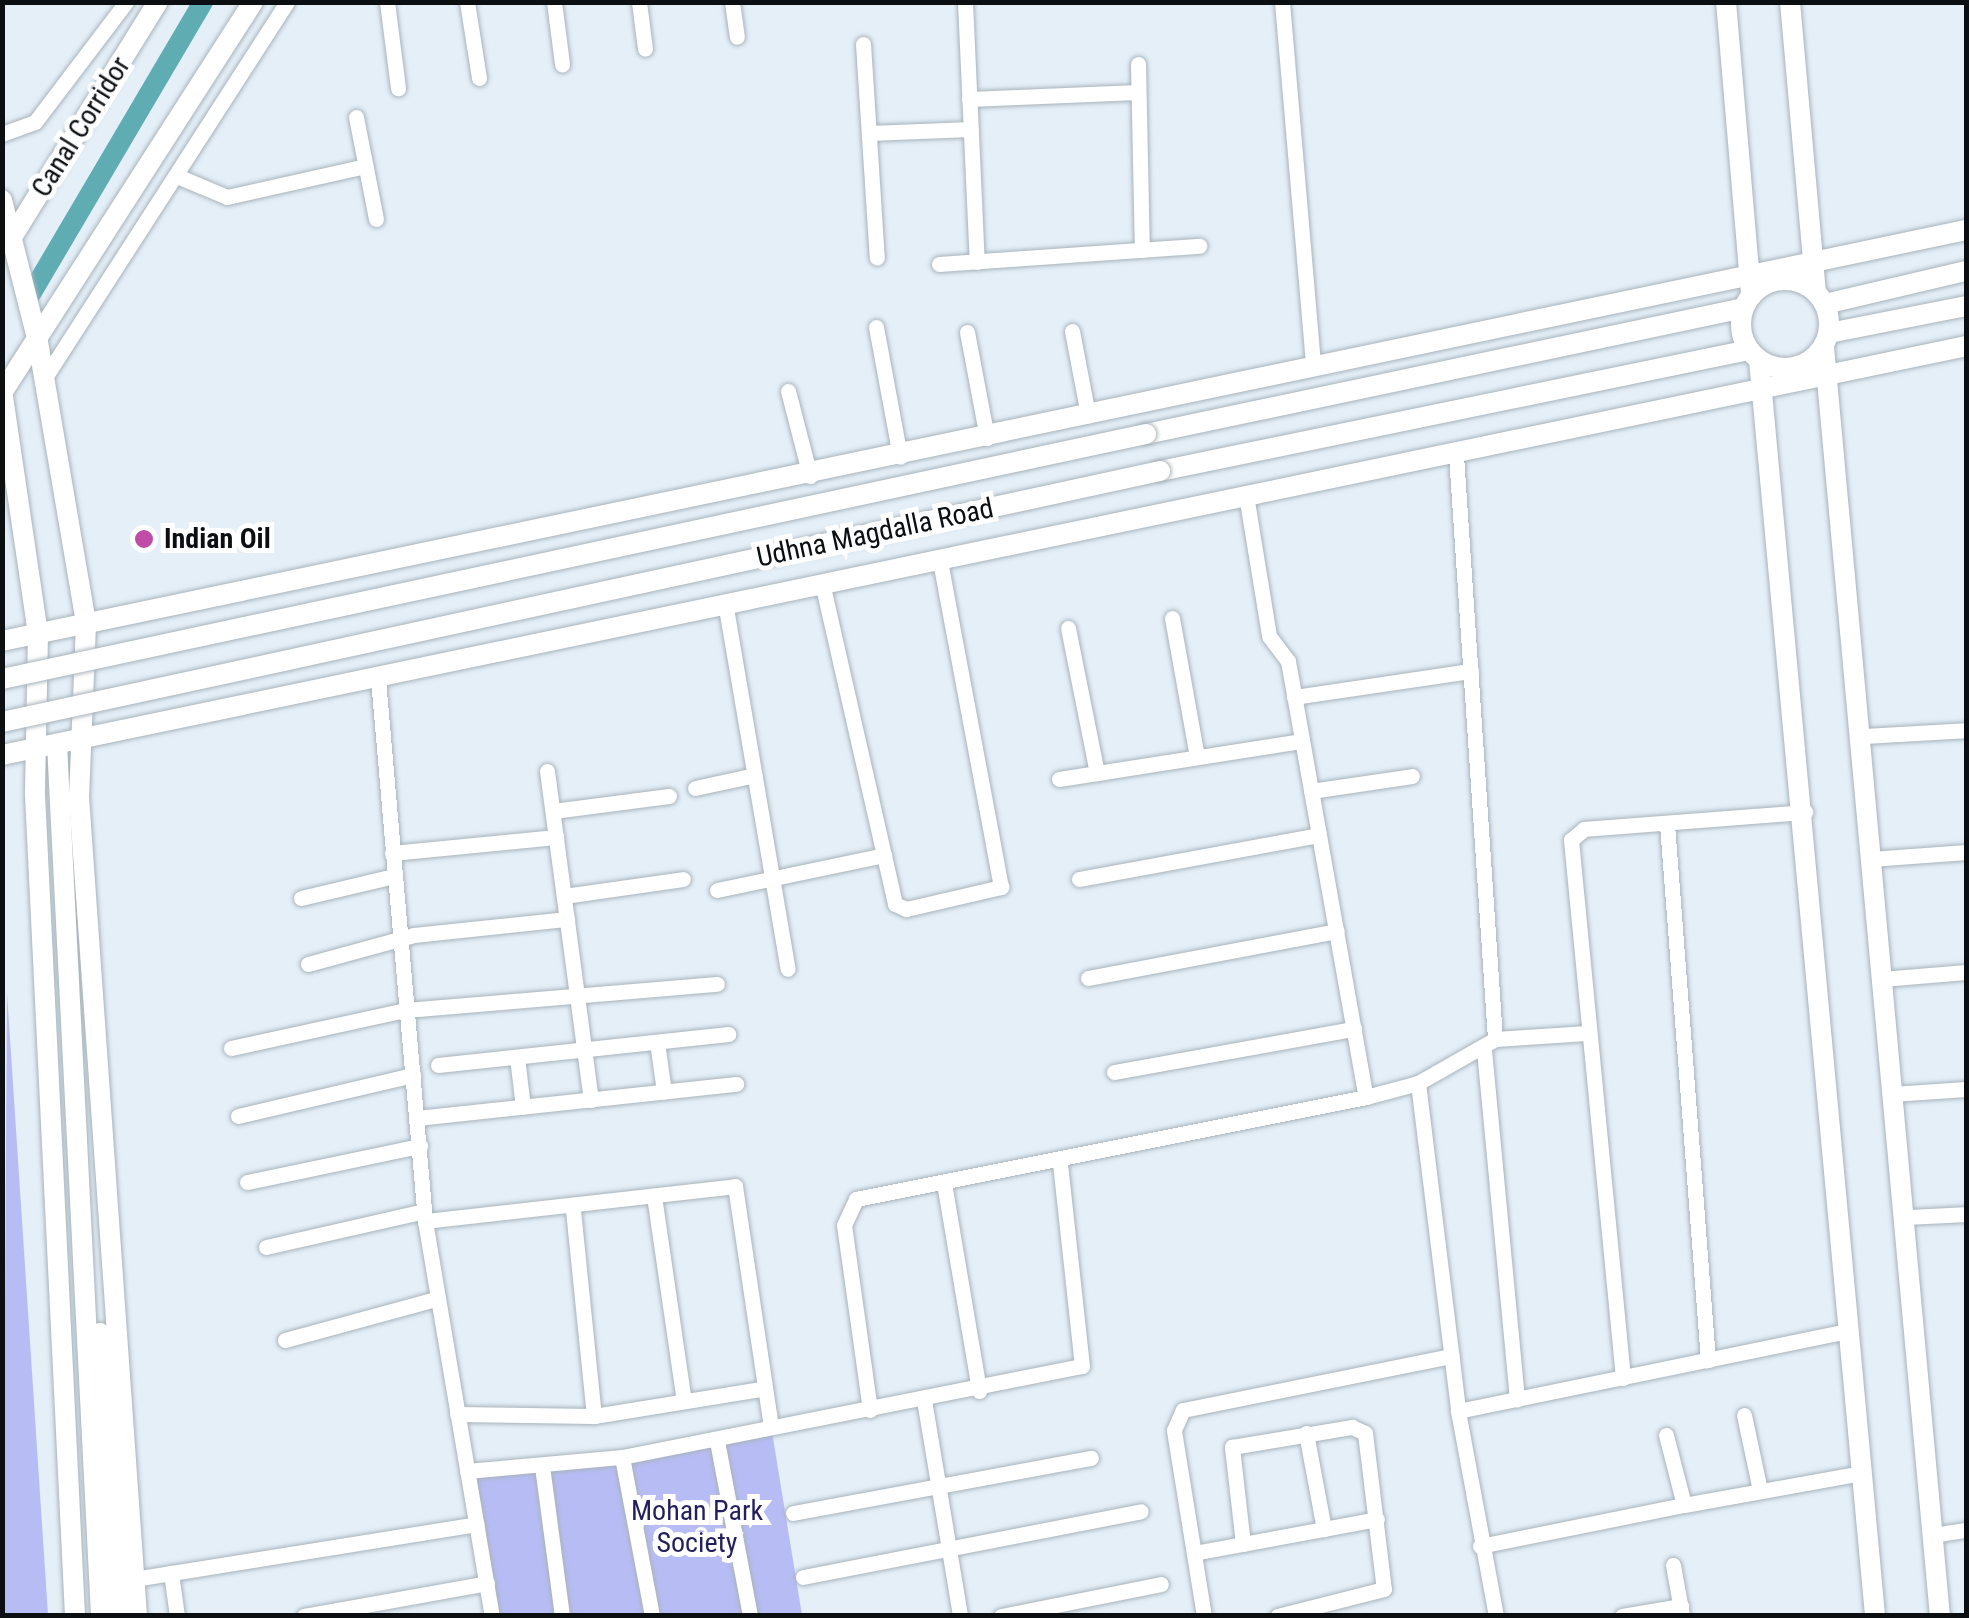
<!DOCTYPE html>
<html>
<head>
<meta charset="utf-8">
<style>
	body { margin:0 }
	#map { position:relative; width:1969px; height:1618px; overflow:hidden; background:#e4eff8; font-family:"Roboto Condensed",sans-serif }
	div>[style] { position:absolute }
	.green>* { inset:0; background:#b7bdf4 }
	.canal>* { height:20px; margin:-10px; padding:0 10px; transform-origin:10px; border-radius:10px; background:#5facb3 }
	.roads { filter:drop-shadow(0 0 2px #a8b3bb) drop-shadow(0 0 2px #a8b3bb) }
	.street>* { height:15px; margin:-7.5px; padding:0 7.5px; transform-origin:7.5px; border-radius:7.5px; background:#fff }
	.secondary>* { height:20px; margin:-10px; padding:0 10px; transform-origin:10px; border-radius:10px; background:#fff }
	.secondary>.ring { margin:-10px; padding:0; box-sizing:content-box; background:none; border:20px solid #fff; border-radius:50% }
	.bridges { filter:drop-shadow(0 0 2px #a8b3bb) drop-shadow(0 0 2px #a8b3bb) }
	.secondary-bridge>* { height:20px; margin:-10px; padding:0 10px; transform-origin:10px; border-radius:10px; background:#fff }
	.dots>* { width:28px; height:28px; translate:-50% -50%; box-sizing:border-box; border:5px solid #fff; border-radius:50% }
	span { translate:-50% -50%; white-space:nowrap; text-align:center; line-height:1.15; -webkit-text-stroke:10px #fff; paint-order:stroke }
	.street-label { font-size:28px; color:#0b0f12 }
	.poi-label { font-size:28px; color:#0b0f12; font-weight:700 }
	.left { translate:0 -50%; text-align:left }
	.park-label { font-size:28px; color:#221f5d }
	.frame { position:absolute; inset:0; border:5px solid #0b0f12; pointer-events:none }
</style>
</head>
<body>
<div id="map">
	<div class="green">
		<div style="clip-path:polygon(7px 992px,7px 993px,48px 1615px,3px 1615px)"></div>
		<div style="clip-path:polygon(771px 1426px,802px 1615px,492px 1615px,469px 1475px)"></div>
	</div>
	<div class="canal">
		<div style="left:31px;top:294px;width:339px;rotate:-59.5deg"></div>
	</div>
	<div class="roads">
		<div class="street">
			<div style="left:387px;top:2px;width:87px;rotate:82.7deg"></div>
			<div style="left:467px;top:2px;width:77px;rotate:81deg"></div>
			<div style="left:554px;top:2px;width:63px;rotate:82.6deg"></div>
			<div style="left:639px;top:2px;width:47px;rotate:82.7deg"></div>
			<div style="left:732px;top:2px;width:35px;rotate:82deg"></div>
			<div style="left:965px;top:2px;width:260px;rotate:87.4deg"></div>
			<div style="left:1282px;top:2px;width:363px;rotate:85.1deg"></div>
			<div style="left:863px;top:44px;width:214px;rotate:86.3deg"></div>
			<div style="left:1138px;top:64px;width:186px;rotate:88.8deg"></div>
			<div style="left:969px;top:99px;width:169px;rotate:-2.4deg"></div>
			<div style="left:356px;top:117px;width:104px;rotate:78.9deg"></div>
			<div style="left:869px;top:133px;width:102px;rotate:-2.2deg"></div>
			<div style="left:2px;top:134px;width:35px;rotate:-20deg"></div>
			<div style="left:35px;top:122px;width:151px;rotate:-52.8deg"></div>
			<div style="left:177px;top:176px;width:54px;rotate:22.8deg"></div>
			<div style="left:227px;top:197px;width:142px;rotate:-12.6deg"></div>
			<div style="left:939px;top:264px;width:261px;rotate:-4deg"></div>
			<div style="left:876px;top:327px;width:132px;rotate:79.5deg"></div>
			<div style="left:1072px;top:331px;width:86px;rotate:79.2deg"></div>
			<div style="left:967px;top:332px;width:108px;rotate:79.3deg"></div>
			<div style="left:44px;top:379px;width:449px;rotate:-57.2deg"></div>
			<div style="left:788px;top:391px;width:88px;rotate:75.5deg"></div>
			<div style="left:1246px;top:495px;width:143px;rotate:80.7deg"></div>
			<div style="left:1269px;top:636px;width:31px;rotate:53deg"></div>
			<div style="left:1288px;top:661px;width:443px;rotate:79.9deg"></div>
			<div style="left:823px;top:587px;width:325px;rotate:77.2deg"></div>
			<div style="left:895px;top:904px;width:12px;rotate:24deg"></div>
			<div style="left:906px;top:909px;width:98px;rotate:-13deg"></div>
			<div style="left:1001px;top:887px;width:326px;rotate:-100.6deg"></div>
			<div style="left:726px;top:608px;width:366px;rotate:80.3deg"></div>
			<div style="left:1172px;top:618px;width:141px;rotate:79.8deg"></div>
			<div style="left:1068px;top:628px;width:148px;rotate:78.7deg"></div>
			<div style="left:378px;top:679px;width:544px;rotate:85.04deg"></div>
			<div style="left:425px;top:1221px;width:401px;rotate:80.4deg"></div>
			<div style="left:1294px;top:697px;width:179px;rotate:-8.4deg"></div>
			<div style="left:1863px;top:736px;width:103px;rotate:-3.3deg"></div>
			<div style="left:547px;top:771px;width:332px;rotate:82.4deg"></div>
			<div style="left:1059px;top:779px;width:246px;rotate:-8.9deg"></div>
			<div style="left:695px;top:788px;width:61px;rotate:-12.2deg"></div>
			<div style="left:1311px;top:791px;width:102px;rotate:-8.4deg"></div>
			<div style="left:553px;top:811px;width:117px;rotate:-7.4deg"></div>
			<div style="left:1667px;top:824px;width:538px;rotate:85.63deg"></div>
			<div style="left:392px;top:853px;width:165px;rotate:-5.6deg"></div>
			<div style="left:1871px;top:859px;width:95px;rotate:-4.2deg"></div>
			<div style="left:1079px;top:879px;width:244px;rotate:-10.4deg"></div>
			<div style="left:717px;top:890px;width:171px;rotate:-11.8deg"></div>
			<div style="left:564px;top:896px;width:120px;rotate:-8.1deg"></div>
			<div style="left:301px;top:898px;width:96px;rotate:-13.3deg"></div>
			<div style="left:308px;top:964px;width:110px;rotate:-15.3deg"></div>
			<div style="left:414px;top:935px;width:154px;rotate:-6deg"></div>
			<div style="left:1088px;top:978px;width:253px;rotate:-10.7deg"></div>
			<div style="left:1882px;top:979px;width:84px;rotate:-4.8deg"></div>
			<div style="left:1495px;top:1039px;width:92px;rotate:-3.7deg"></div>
			<div style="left:657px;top:1042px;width:50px;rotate:82deg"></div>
			<div style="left:231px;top:1048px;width:179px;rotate:-12.3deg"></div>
			<div style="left:406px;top:1010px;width:312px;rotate:-4.8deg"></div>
			<div style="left:1484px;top:1050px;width:351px;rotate:84.6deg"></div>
			<div style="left:517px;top:1057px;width:50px;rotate:83.2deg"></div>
			<div style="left:438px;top:1065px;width:292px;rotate:-6.1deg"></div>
			<div style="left:1114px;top:1072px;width:244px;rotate:-10.2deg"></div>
			<div style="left:1418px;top:1083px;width:330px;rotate:83deg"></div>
			<div style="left:1458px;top:1411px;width:208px;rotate:79.5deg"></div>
			<div style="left:1892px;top:1094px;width:74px;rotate:-3.9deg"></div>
			<div style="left:238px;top:1116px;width:180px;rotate:-13.2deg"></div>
			<div style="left:417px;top:1118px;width:321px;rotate:-6.1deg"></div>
			<div style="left:247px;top:1182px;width:177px;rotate:-11.8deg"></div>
			<div style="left:944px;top:1183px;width:211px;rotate:80.4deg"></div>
			<div style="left:654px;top:1196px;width:207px;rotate:81.7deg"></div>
			<div style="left:573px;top:1210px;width:207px;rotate:84.2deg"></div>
			<div style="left:1907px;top:1217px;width:59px;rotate:-2.9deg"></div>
			<div style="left:425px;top:1221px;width:312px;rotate:-6.4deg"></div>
			<div style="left:735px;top:1186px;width:243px;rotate:81.5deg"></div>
			<div style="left:266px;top:1247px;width:162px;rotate:-12.8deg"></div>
			<div style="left:285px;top:1340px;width:156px;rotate:-15.2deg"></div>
			<div style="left:1623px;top:1378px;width:541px;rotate:-95.52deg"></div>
			<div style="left:1571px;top:840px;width:17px;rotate:-40deg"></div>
			<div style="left:1584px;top:829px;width:222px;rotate:-4.4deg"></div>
			<div style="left:924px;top:1400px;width:219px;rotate:80.5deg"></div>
			<div style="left:870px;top:1410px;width:187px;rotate:-98deg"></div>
			<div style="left:844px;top:1225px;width:29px;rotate:-65deg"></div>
			<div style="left:856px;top:1199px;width:520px;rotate:-11.31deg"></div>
			<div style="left:1366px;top:1097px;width:54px;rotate:-15.1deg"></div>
			<div style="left:1418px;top:1083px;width:89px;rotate:-29.7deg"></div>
			<div style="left:1495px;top:1039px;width:585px;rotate:-93.82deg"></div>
			<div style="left:1458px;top:1411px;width:398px;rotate:-11.6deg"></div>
			<div style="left:457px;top:1414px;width:137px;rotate:0.8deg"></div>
			<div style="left:594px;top:1416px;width:168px;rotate:-9.2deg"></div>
			<div style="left:1744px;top:1415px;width:77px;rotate:78deg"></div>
			<div style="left:1306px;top:1433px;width:98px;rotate:79.4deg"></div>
			<div style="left:1666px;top:1435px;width:72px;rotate:75.6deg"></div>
			<div style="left:1684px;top:1505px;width:180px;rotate:-10.2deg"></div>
			<div style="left:717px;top:1441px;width:178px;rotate:79.3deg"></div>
			<div style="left:622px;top:1457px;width:162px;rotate:79.3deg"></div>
			<div style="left:542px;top:1466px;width:151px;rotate:82.4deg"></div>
			<div style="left:467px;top:1471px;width:156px;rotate:-5.2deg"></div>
			<div style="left:622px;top:1457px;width:469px;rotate:-11.2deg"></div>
			<div style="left:1082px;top:1366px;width:205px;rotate:-96.2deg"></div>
			<div style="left:793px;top:1513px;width:303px;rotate:-10.5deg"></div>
			<div style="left:1933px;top:1535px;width:33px;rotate:-9deg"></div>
			<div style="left:1243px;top:1544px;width:98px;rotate:-96.5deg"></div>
			<div style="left:1232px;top:1447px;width:122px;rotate:-9.5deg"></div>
			<div style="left:1352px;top:1427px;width:14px;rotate:25deg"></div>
			<div style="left:1365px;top:1433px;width:157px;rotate:83.1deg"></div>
			<div style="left:1384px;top:1589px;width:110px;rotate:165.8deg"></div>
			<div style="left:1480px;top:1546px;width:208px;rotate:-11.4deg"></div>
			<div style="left:1194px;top:1553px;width:186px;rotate:-10.5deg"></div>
			<div style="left:1673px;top:1565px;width:51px;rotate:79.8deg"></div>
			<div style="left:171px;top:1573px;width:43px;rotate:82.1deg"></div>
			<div style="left:803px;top:1577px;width:344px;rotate:-11deg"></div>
			<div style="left:134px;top:1579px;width:347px;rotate:-9.1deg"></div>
			<div style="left:304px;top:1616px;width:186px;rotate:-10.2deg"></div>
			<div style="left:1001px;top:1616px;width:163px;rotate:-11.3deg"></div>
			<div style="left:1204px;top:1616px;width:188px;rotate:-99.2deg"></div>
			<div style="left:1174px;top:1430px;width:22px;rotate:-66deg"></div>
			<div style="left:1183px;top:1410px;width:274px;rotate:-11.4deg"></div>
			<div style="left:1622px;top:1616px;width:60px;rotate:-9.6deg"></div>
		</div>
		<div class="secondary">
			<div style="left:1726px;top:2px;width:295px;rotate:85.1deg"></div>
			<div style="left:1790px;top:2px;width:291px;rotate:84.9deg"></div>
			<div style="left:2px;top:200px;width:146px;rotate:75.8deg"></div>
			<div style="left:38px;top:342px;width:286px;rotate:80.3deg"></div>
			<div style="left:86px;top:624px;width:173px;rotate:92.3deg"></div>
			<div style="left:79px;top:797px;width:821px;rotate:85.95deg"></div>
			<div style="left:9px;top:242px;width:282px;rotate:-58.2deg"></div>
			<div class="ring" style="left:1741px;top:280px;width:68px;height:68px"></div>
			<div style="left:1825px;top:304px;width:145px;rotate:-13.2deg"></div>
			<div style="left:1829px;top:333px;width:140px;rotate:-11.1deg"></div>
			<div style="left:1824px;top:347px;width:1274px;rotate:84.78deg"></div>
			<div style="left:1759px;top:360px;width:1261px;rotate:84.72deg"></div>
			<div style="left:2px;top:390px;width:247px;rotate:81.6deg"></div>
			<div style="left:38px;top:634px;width:161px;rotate:91.1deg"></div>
			<div style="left:35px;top:795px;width:822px;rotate:87.21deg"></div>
			<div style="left:2px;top:393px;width:465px;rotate:-57.3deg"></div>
			<div style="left:1146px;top:434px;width:611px;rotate:-11.9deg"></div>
			<div style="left:1160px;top:471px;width:601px;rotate:-11.61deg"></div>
			<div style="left:2px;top:641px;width:2007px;rotate:-11.82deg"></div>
			<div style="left:57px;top:744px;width:873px;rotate:87.11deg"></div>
			<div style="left:2px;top:755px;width:2006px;rotate:-11.76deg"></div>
			<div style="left:100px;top:1333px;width:284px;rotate:86deg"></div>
		</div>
	</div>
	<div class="bridges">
		<div class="secondary-bridge">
			<div style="left:2px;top:679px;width:1170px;rotate:-12.09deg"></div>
			<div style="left:2px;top:722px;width:1185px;rotate:-12.23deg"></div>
		</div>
	</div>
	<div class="dots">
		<div style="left:144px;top:539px;background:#bf4ca6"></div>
	</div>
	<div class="street-label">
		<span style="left:81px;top:127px;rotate:-58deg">Canal Corridor</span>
		<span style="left:875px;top:533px;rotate:-12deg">Udhna Magdalla Road</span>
	</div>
	<div class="poi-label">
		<span class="left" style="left:164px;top:539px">Indian Oil</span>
	</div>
	<div class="park-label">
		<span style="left:697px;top:1527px">Mohan Park<br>Society</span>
	</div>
	<div class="frame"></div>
</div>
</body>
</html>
